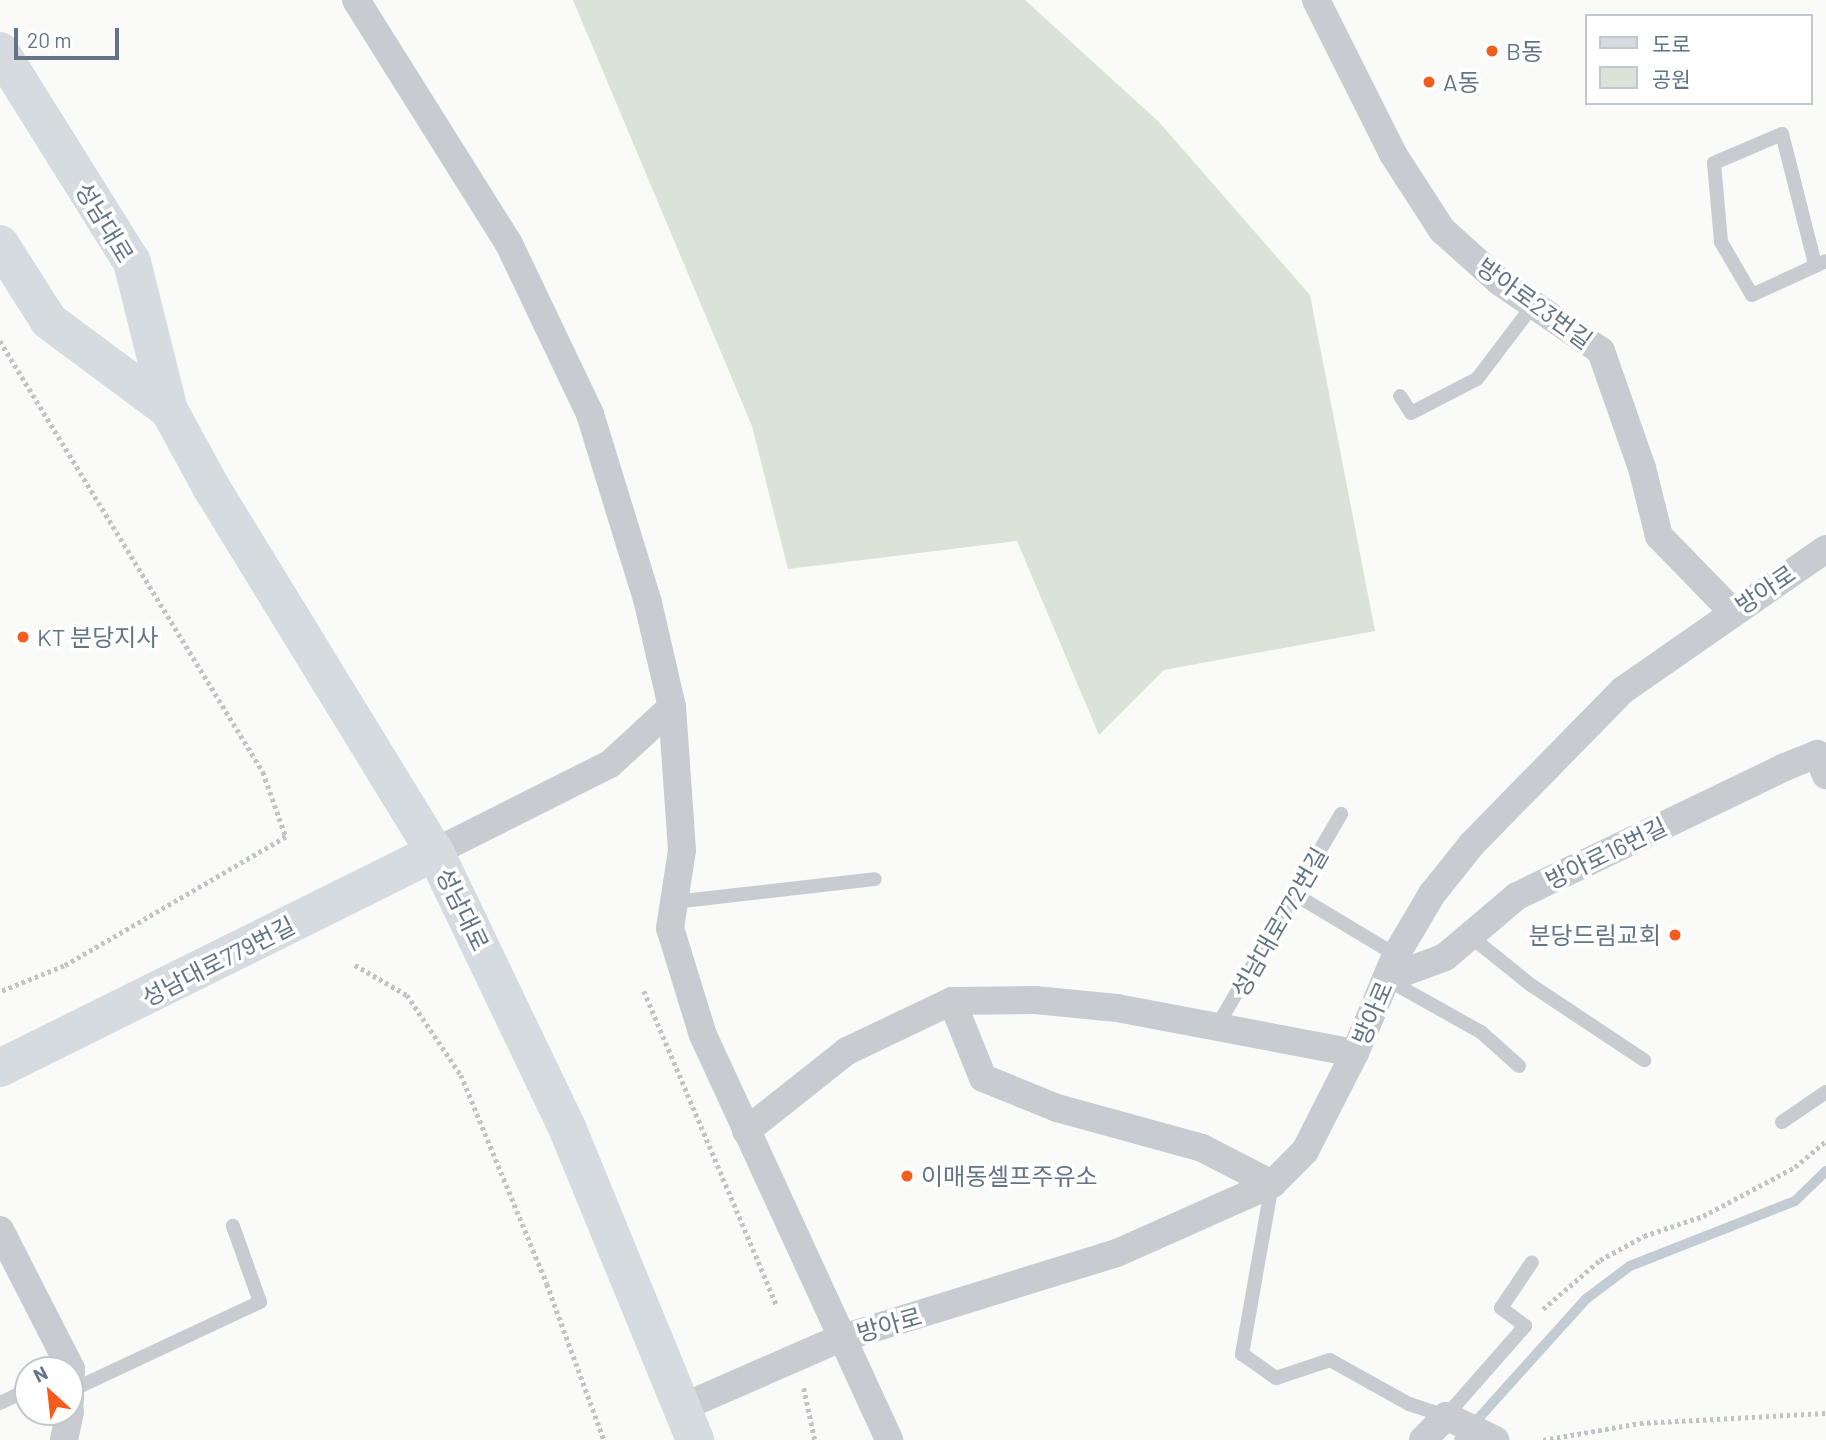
<!DOCTYPE html>
<html>
<head>
<meta charset="utf-8">
<style>
	body { margin:0 }
	#map { position:relative; width:1826px; height:1440px; overflow:hidden; background:#fafaf8; font-family:Barlow,"Noto Sans KR",sans-serif }
	div>[style] { position:absolute }
	.green>* { inset:0; background:#dbe2d8 }
	.stream>* { height:10px; margin:-5px; padding:0 5px; transform-origin:5px; border-radius:5px; background:#c2ccd2 }
	.path>* { height:4.5px; margin-top:-2.25px; transform-origin:0; background:repeating-linear-gradient(90deg,#c1c4c6 0 3.5px,transparent 0 7px) }
	.lane>* { height:14px; margin:-7px; padding:0 7px; transform-origin:7px; border-radius:7px; background:#c8ccd0 }
	.street>* { height:28px; margin:-14px; padding:0 14px; transform-origin:14px; border-radius:14px; background:#c8ccd0 }
	.secondary>* { height:38px; margin:-19px; padding:0 19px; transform-origin:19px; border-radius:19px; background:#d6dbdf }
	.primary>* { height:38px; margin:-19px; padding:0 19px; transform-origin:19px; border-radius:19px; background:#d6dbdf }
	.dots>* { width:19px; height:19px; translate:-50% -50%; box-sizing:border-box; border:4px solid #fff; border-radius:50% }
	span { translate:-50% -50%; white-space:nowrap; text-align:center; line-height:1.15; -webkit-text-stroke:7px #fff; paint-order:stroke }
	.poi-label { font-size:24px; color:#627486 }
	.left { translate:0 -50%; text-align:left }
	.right { translate:-100% -50%; text-align:right }
	.street-label { font-size:24px; color:#627486 }
	.legend { position:absolute; left:1585px; top:14px; width:228px; height:91px; box-sizing:border-box; background:#fff; border:2px solid #c0c7cf; margin:0; padding:9px 12px; list-style:none; font-size:21px; color:#627486 }
	.legend li { display:flex; align-items:center; gap:14px; height:35px }
	.legend b { width:35px; border:2px solid #c0c7cf }
	.north { position:absolute; left:14px; top:1356px; width:70px; height:70px; box-sizing:border-box; background:#fff; border:2px solid #c0c7cf; border-radius:50%; rotate:333deg; font-size:19px; font-weight:700; line-height:28px; text-align:center; color:#627486 }
	.north::after { content:''; display:block; margin:auto; width:24px; height:32px; background:#f55b1c; clip-path:polygon(50% 0,100% 100%,50% 72%,0 100%) }
	.scale { position:absolute; left:14px; top:28px; width:105px; height:32px; box-sizing:border-box; border:4px solid #627486; border-top:0; padding-left:9px; font-size:21px; line-height:24px; white-space:nowrap; color:#627486; -webkit-text-stroke:5px #fff; paint-order:stroke }
</style>
</head>
<body>
<div id="map">
	<div class="green">
		<div style="clip-path:polygon(573px 0,1025px 0,1159px 122px,1310px 295px,1375px 631px,1164px 670px,1099px 735px,1017px 541px,788px 569px,752px 426px)"></div>
	</div>
	<div class="stream">
		<div style="left:1459px;top:1440px;width:190px;rotate:-48deg"></div>
		<div style="left:1586px;top:1299px;width:55px;rotate:-36.9deg"></div>
		<div style="left:1630px;top:1266px;width:177px;rotate:-21.5deg"></div>
		<div style="left:1795px;top:1201px;width:43px;rotate:-44.1deg"></div>
	</div>
	<div class="path">
		<div style="left:0;top:341px;width:505px;rotate:58.61deg"></div>
		<div style="left:263px;top:772px;width:69px;rotate:70.5deg"></div>
		<div style="left:286px;top:837px;width:257px;rotate:149.8deg"></div>
		<div style="left:64px;top:966px;width:69px;rotate:157.9deg"></div>
		<div style="left:355px;top:965px;width:60px;rotate:30deg"></div>
		<div style="left:407px;top:995px;width:97px;rotate:56deg"></div>
		<div style="left:461px;top:1075px;width:226px;rotate:67.6deg"></div>
		<div style="left:547px;top:1284px;width:166px;rotate:69.9deg"></div>
		<div style="left:644px;top:991px;width:342px;rotate:67.1deg"></div>
		<div style="left:1543px;top:1309px;width:75px;rotate:-40.7deg"></div>
		<div style="left:1600px;top:1260px;width:50px;rotate:-28.6deg"></div>
		<div style="left:1644px;top:1236px;width:62px;rotate:-18.7deg"></div>
		<div style="left:1703px;top:1216px;width:104px;rotate:-28deg"></div>
		<div style="left:1795px;top:1167px;width:40px;rotate:-40deg"></div>
		<div style="left:804px;top:1388px;width:53px;rotate:78.1deg"></div>
		<div style="left:1543px;top:1440px;width:98px;rotate:-9.9deg"></div>
		<div style="left:1640px;top:1423px;width:186px;rotate:-3.1deg"></div>
	</div>
	<div class="lane">
		<div style="left:1815px;top:264px;width:134px;rotate:-104.2deg"></div>
		<div style="left:1782px;top:134px;width:74px;rotate:156.9deg"></div>
		<div style="left:1714px;top:163px;width:79px;rotate:84.9deg"></div>
		<div style="left:1721px;top:242px;width:61px;rotate:59.7deg"></div>
		<div style="left:1752px;top:295px;width:81px;rotate:-24.7deg"></div>
		<div style="left:1400px;top:396px;width:20px;rotate:57deg"></div>
		<div style="left:1411px;top:413px;width:74px;rotate:-27.3deg"></div>
		<div style="left:1477px;top:379px;width:94px;rotate:-52.8deg"></div>
		<div style="left:1296px;top:895px;width:117px;rotate:31deg"></div>
		<div style="left:674px;top:902px;width:202px;rotate:-6.5deg"></div>
		<div style="left:1470px;top:936px;width:78px;rotate:38.8deg"></div>
		<div style="left:1531px;top:985px;width:136px;rotate:33.6deg"></div>
		<div style="left:1386px;top:979px;width:109px;rotate:29.2deg"></div>
		<div style="left:1481px;top:1032px;width:51px;rotate:41.8deg"></div>
		<div style="left:1216px;top:1028px;width:248px;rotate:-59.7deg"></div>
		<div style="left:1782px;top:1122px;width:53px;rotate:-34.3deg"></div>
		<div style="left:1272px;top:1184px;width:173px;rotate:100deg"></div>
		<div style="left:1242px;top:1354px;width:42px;rotate:35.2deg"></div>
		<div style="left:1276px;top:1378px;width:57px;rotate:-18.4deg"></div>
		<div style="left:1330px;top:1360px;width:90px;rotate:29.1deg"></div>
		<div style="left:1409px;top:1404px;width:39px;rotate:18deg"></div>
		<div style="left:1446px;top:1416px;width:120px;rotate:-48.7deg"></div>
		<div style="left:1525px;top:1326px;width:30px;rotate:-143deg"></div>
		<div style="left:1501px;top:1308px;width:55px;rotate:-56deg"></div>
		<div style="left:70px;top:1391px;width:210px;rotate:-25.1deg"></div>
		<div style="left:260px;top:1302px;width:81px;rotate:-109.6deg"></div>
		<div style="left:0;top:1403px;width:31px;rotate:-25deg"></div>
	</div>
	<div class="street">
		<div style="left:356px;top:0;width:288px;rotate:57.9deg"></div>
		<div style="left:509px;top:244px;width:188px;rotate:64.5deg"></div>
		<div style="left:590px;top:414px;width:198px;rotate:72.9deg"></div>
		<div style="left:648px;top:603px;width:107px;rotate:77deg"></div>
		<div style="left:672px;top:707px;width:143px;rotate:86deg"></div>
		<div style="left:682px;top:850px;width:79px;rotate:98.7deg"></div>
		<div style="left:670px;top:928px;width:112px;rotate:72.9deg"></div>
		<div style="left:703px;top:1035px;width:446px;rotate:65.3deg"></div>
		<div style="left:1316px;top:0;width:172px;rotate:63.4deg"></div>
		<div style="left:1393px;top:154px;width:90px;rotate:57.2deg"></div>
		<div style="left:1442px;top:230px;width:78px;rotate:41.9deg"></div>
		<div style="left:1500px;top:282px;width:122px;rotate:34.3deg"></div>
		<div style="left:1601px;top:351px;width:124px;rotate:70.7deg"></div>
		<div style="left:1642px;top:468px;width:70px;rotate:76deg"></div>
		<div style="left:1659px;top:536px;width:105px;rotate:45.8deg"></div>
		<div style="left:435px;top:852px;width:196px;rotate:-26.7deg"></div>
		<div style="left:610px;top:764px;width:84px;rotate:-42.6deg"></div>
		<div style="left:1386px;top:979px;width:63px;rotate:-20.4deg"></div>
		<div style="left:1445px;top:957px;width:94px;rotate:-40.3deg"></div>
		<div style="left:1517px;top:896px;width:297px;rotate:-25.7deg"></div>
		<div style="left:1785px;top:767px;width:35px;rotate:-22deg"></div>
		<div style="left:1817px;top:754px;width:23px;rotate:67deg"></div>
		<div style="left:952px;top:1001px;width:83px;rotate:68.1deg"></div>
		<div style="left:983px;top:1078px;width:80px;rotate:22.1deg"></div>
		<div style="left:1057px;top:1108px;width:150px;rotate:15.4deg"></div>
		<div style="left:1202px;top:1148px;width:79px;rotate:27.2deg"></div>
		<div style="left:746px;top:1131px;width:129px;rotate:-38.4deg"></div>
		<div style="left:847px;top:1051px;width:116px;rotate:-25.5deg"></div>
		<div style="left:952px;top:1001px;width:83px;rotate:-0.7deg"></div>
		<div style="left:1035px;top:1000px;width:82px;rotate:5.6deg"></div>
		<div style="left:1117px;top:1008px;width:242px;rotate:10.7deg"></div>
		<div style="left:0;top:1230px;width:156px;rotate:62.9deg"></div>
		<div style="left:71px;top:1369px;width:33px;rotate:92deg"></div>
		<div style="left:683px;top:1407px;width:170px;rotate:-23.6deg"></div>
		<div style="left:839px;top:1339px;width:291px;rotate:-17.2deg"></div>
		<div style="left:1117px;top:1253px;width:170px;rotate:-24deg"></div>
		<div style="left:1272px;top:1184px;width:47px;rotate:-45deg"></div>
		<div style="left:1305px;top:1151px;width:110px;rotate:-63deg"></div>
		<div style="left:1355px;top:1053px;width:106px;rotate:-67.3deg"></div>
		<div style="left:1396px;top:955px;width:71px;rotate:-59.5deg"></div>
		<div style="left:1432px;top:894px;width:64px;rotate:-51.3deg"></div>
		<div style="left:1472px;top:844px;width:216px;rotate:-45.6deg"></div>
		<div style="left:1623px;top:690px;width:247px;rotate:-34.8deg"></div>
		<div style="left:64px;top:1440px;width:29px;rotate:-78deg"></div>
		<div style="left:1423px;top:1440px;width:33px;rotate:-46deg"></div>
		<div style="left:1446px;top:1416px;width:55px;rotate:26.1deg"></div>
	</div>
	<div class="secondary">
		<div style="left:0;top:1068px;width:486px;rotate:-26.4deg"></div>
	</div>
	<div class="primary">
		<div style="left:0;top:51px;width:249px;rotate:58deg"></div>
		<div style="left:132px;top:262px;width:153px;rotate:76deg"></div>
		<div style="left:169px;top:410px;width:88px;rotate:61.4deg"></div>
		<div style="left:211px;top:487px;width:428px;rotate:58.5deg"></div>
		<div style="left:435px;top:852px;width:308px;rotate:64.4deg"></div>
		<div style="left:568px;top:1130px;width:335px;rotate:67.7deg"></div>
		<div style="left:0;top:244px;width:91px;rotate:57.5deg"></div>
		<div style="left:49px;top:321px;width:149px;rotate:36.6deg"></div>
	</div>
	<div class="dots">
		<div style="left:1492px;top:51px;background:#f55b1c"></div>
		<div style="left:1429px;top:82px;background:#f55b1c"></div>
		<div style="left:23px;top:637px;background:#f55b1c"></div>
		<div style="left:1675px;top:935px;background:#f55b1c"></div>
		<div style="left:907px;top:1176px;background:#f55b1c"></div>
	</div>
	<div class="poi-label">
		<span class="left" style="left:1506px;top:51px">B동</span>
		<span class="left" style="left:1443px;top:82px">A동</span>
		<span class="left" style="left:37px;top:637px">KT 분당지사</span>
		<span class="right" style="left:1661px;top:935px">분당드림교회</span>
		<span class="left" style="left:921px;top:1176px">이매동셀프주유소</span>
	</div>
	<div class="street-label">
		<span style="left:105px;top:222px;rotate:59deg">성남대로</span>
		<span style="left:1535px;top:303px;rotate:36deg">방아로23번길</span>
		<span style="left:1765px;top:589px;rotate:-34deg">방아로</span>
		<span style="left:1606px;top:853px;rotate:-26deg">방아로16번길</span>
		<span style="left:463px;top:909px;rotate:64deg">성남대로</span>
		<span style="left:1279px;top:922px;rotate:-60deg">성남대로772번길</span>
		<span style="left:218px;top:961px;rotate:-27deg">성남대로779번길</span>
		<span style="left:1372px;top:1013px;rotate:-67deg">방아로</span>
		<span style="left:889px;top:1324px;rotate:-16deg">방아로</span>
	</div>
	<ul class="legend">
	<li><b style="height:9px;background:#d6dbdf"></b>도로</li>
	<li><b style="height:19px;background:#dbe2d8"></b>공원</li>
	</ul>
	<div class="north">N</div>
	<div class="scale">20 m</div>
</div>
</body>
</html>
